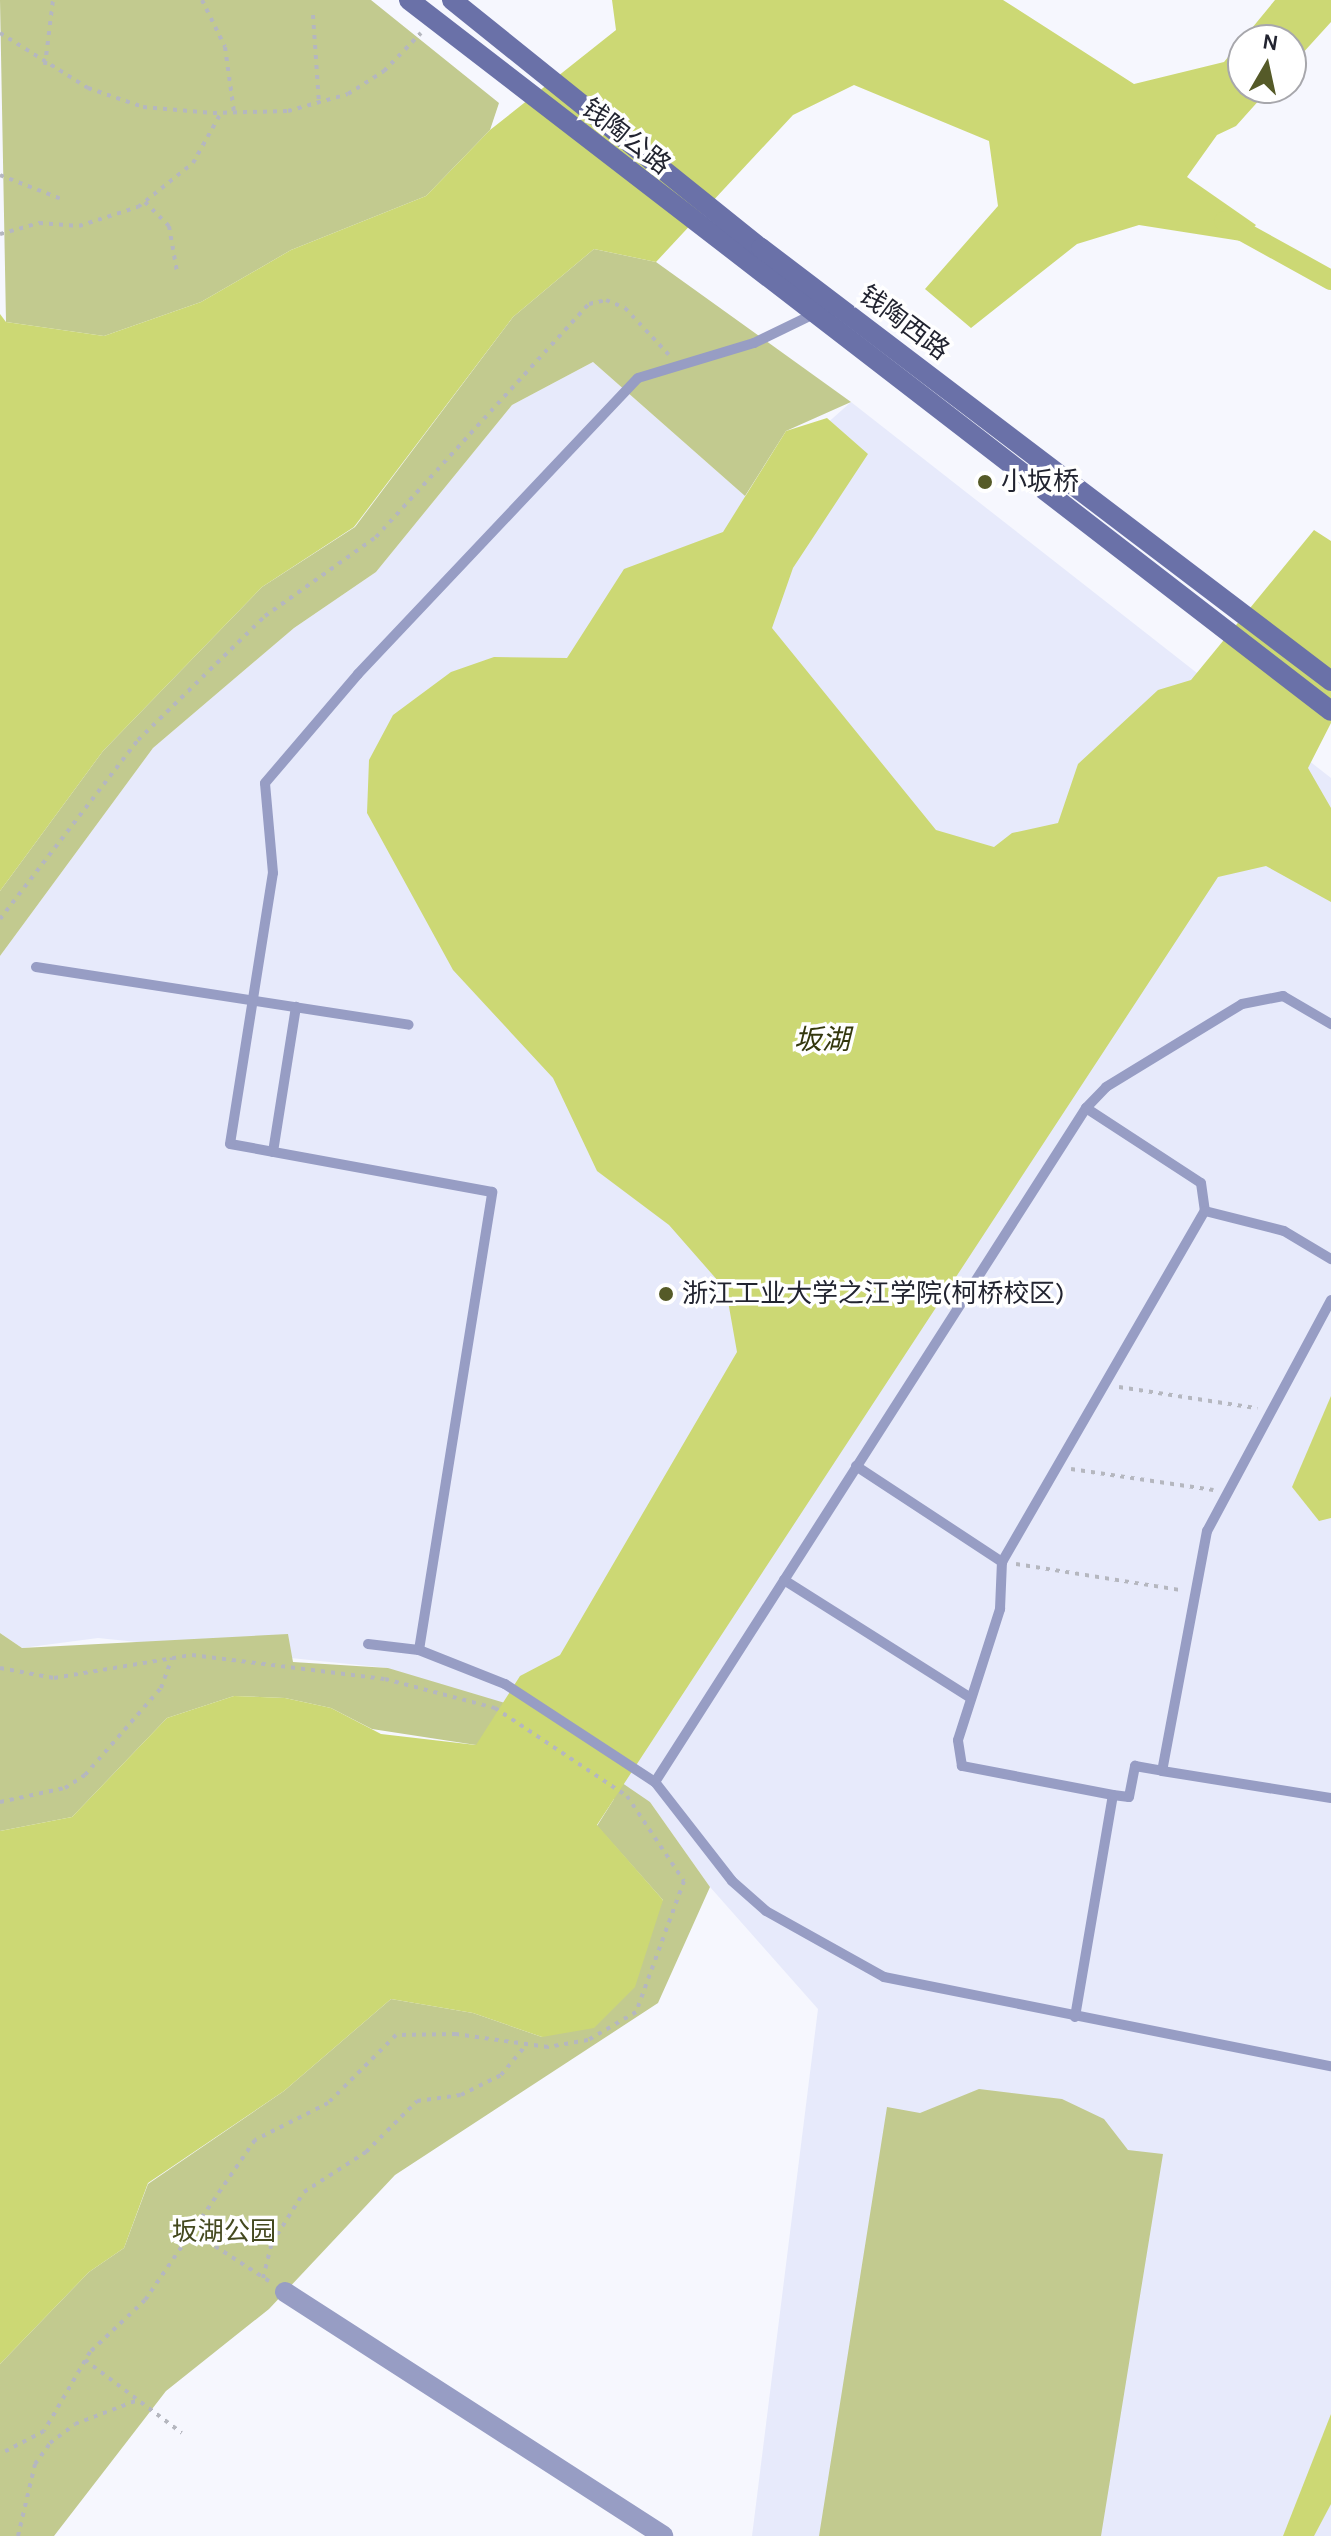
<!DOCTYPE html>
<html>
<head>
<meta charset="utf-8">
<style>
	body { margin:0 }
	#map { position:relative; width:1331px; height:2536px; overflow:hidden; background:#f6f7fe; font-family:Karla,"Noto Sans SC",sans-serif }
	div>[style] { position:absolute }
	.built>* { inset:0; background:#e7eafb }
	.green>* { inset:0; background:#c2ca8f }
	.water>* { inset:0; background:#ccd874 }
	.canal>* { height:20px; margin:-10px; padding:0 10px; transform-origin:10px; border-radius:10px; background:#ccd874 }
	.path>* { height:4px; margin-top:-2px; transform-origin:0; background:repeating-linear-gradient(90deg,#b5b7bf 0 4px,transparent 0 10px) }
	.lane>* { height:10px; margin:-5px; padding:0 5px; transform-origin:5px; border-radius:5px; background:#979dc4 }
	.street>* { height:20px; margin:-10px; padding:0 10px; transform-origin:10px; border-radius:10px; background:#979dc4 }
	.secondary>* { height:20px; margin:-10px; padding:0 10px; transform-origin:10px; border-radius:10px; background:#6a71a8 }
	.dots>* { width:22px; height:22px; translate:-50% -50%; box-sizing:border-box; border:4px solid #fff; border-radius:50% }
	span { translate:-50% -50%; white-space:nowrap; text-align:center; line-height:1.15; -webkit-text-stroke:7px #fff; paint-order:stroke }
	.street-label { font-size:26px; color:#222430 }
	.poi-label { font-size:26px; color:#222430 }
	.left { translate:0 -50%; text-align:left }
	.park-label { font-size:26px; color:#44491f }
	.water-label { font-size:28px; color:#34380e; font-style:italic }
	.north { position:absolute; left:1227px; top:24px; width:80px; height:80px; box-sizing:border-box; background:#fff; border:2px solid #a7a7ac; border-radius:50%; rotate:9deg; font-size:22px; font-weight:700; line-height:32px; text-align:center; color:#222430 }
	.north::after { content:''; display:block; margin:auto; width:28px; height:36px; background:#555a28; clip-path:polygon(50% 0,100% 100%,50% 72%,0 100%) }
</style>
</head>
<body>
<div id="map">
	<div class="built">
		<div style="clip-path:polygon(593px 362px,745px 496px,851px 402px,1331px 778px,1331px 2536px,752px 2536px,818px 2009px,710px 1887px,650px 1802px,388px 1668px,98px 1638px,22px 1648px,0 1633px,0 956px,153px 748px,294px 628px,376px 572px,512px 405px)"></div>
	</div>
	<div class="green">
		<div style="clip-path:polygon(0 0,371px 0,499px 103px,490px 130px,426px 196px,291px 250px,201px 302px,104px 336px,6px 322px)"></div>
		<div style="clip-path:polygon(594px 249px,656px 262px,851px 402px,786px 431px,745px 496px,593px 362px,512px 405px,376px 572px,294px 628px,153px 748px,0 956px,0 891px,103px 751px,262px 587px,355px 527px,513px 317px)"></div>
		<div style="clip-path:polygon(0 1633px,22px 1648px,288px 1634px,293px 1662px,388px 1668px,505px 1703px,650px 1802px,710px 1887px,658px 2003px,395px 2175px,269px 2309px,166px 2391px,54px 2536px,0 2536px,0 2364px,89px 2272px,124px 2248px,148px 2184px,284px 2091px,391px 1999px,473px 2013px,542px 2037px,663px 1900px,597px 1826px,614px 1799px,476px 1745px,372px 1729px,331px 1708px,285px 1698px,234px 1696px,167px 1718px,72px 1817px,0 1831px)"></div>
		<div style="clip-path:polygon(979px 2089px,1062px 2099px,1104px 2119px,1128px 2150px,1163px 2154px,1101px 2536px,819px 2536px,887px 2107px,920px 2113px)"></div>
	</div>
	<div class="water">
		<div style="clip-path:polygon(612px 0,1003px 0,1134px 84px,1224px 62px,1275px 0,1331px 0,1331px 22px,1291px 66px,1291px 40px,1243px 40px,1243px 88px,1270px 88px,1236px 126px,1217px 135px,1187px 177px,1256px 225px,1241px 241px,1139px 225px,1077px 244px,971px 328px,925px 289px,998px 206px,989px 141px,854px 85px,793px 115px,656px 262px,594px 249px,513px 317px,354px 527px,262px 587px,103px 751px,0 891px,0 314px,6px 322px,104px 336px,201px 302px,291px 250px,426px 196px,490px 130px,616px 30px)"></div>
		<div style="clip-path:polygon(827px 418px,868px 454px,793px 568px,772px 628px,936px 830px,994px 847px,1012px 833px,1058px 823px,1078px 764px,1158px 690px,1191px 680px,1314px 530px,1331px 541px,1331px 723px,1308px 768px,1331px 808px,1331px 902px,1266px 866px,1218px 877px,597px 1825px,663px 1900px,635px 1987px,594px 2028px,542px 2037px,473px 2013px,391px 1999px,284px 2091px,148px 2183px,124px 2248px,89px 2272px,0 2364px,0 1831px,72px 1817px,167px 1718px,234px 1696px,285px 1698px,331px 1708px,381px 1734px,476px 1745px,520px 1676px,560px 1655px,737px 1352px,726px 1290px,669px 1225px,597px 1171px,553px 1078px,453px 970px,367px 813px,369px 760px,393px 715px,451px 672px,494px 657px,567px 658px,624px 569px,723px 532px,786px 431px)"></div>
		<div style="clip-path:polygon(1331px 1396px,1331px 1518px,1319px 1521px,1292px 1487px)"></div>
		<div style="clip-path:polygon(1331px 2414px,1331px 2504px,1314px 2536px,1283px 2536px)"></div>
	</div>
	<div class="canal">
		<div style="left:1224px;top:221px;width:122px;rotate:28.9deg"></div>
	</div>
	<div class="path">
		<div style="left:202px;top:0;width:52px;rotate:63.9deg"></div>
		<div style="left:225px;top:47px;width:66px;rotate:82.1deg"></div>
		<div style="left:313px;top:15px;width:87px;rotate:86.1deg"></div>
		<div style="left:0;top:33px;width:104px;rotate:32deg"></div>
		<div style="left:88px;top:88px;width:58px;rotate:19.1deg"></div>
		<div style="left:143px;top:107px;width:70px;rotate:4.9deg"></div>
		<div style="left:213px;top:113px;width:75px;rotate:-1.5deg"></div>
		<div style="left:288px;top:111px;width:62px;rotate:-15.8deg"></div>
		<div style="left:348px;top:94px;width:43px;rotate:-32.6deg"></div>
		<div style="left:384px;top:71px;width:53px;rotate:-45.8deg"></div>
		<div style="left:45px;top:65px;width:65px;rotate:-83deg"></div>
		<div style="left:0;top:175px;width:69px;rotate:21.3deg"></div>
		<div style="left:145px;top:202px;width:34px;rotate:45deg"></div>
		<div style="left:169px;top:226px;width:47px;rotate:80.1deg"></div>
		<div style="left:0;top:234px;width:41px;rotate:-15.8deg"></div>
		<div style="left:39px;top:223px;width:40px;rotate:4.3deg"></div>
		<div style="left:79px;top:226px;width:62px;rotate:-17.9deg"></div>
		<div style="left:138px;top:207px;width:70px;rotate:-38.7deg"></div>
		<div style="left:193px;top:163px;width:57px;rotate:-60.8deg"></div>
		<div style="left:0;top:919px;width:226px;rotate:-52.4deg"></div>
		<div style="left:138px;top:740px;width:177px;rotate:-44.3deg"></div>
		<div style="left:265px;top:616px;width:136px;rotate:-35.4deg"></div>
		<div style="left:376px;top:537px;width:316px;rotate:-47.6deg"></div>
		<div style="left:589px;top:304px;width:17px;rotate:-13deg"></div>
		<div style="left:606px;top:300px;width:21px;rotate:23deg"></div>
		<div style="left:625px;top:308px;width:64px;rotate:46.9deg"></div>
		<div style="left:1119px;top:1387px;width:140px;rotate:8.7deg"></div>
		<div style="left:1071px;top:1469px;width:144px;rotate:8.4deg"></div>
		<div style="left:1016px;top:1564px;width:167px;rotate:9deg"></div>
		<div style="left:0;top:1668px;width:55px;rotate:10.5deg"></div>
		<div style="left:54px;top:1678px;width:140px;rotate:-9.5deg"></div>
		<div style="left:192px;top:1655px;width:194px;rotate:7.1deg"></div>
		<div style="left:385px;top:1679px;width:114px;rotate:14.8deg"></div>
		<div style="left:495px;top:1708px;width:159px;rotate:33.7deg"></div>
		<div style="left:627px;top:1796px;width:102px;rotate:56.2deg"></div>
		<div style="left:684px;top:1881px;width:140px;rotate:110.1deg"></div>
		<div style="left:636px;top:2012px;width:56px;rotate:149.7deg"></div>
		<div style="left:588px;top:2040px;width:41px;rotate:170.1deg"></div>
		<div style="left:548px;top:2047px;width:93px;rotate:-172deg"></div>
		<div style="left:456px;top:2034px;width:60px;rotate:179deg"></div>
		<div style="left:396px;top:2035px;width:96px;rotate:135deg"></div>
		<div style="left:328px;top:2103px;width:82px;rotate:153.1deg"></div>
		<div style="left:255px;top:2140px;width:194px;rotate:124.5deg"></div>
		<div style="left:145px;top:2300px;width:76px;rotate:136.6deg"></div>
		<div style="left:90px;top:2352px;width:91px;rotate:120.2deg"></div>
		<div style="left:44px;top:2431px;width:50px;rotate:152.4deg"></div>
		<div style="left:0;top:1802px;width:66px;rotate:-12.2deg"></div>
		<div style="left:65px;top:1788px;width:24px;rotate:-33deg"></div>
		<div style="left:85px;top:1775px;width:116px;rotate:-48.9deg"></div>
		<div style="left:161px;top:1688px;width:32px;rotate:-70deg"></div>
		<div style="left:190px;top:2230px;width:98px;rotate:32.9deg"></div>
		<div style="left:263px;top:2278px;width:36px;rotate:-76deg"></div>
		<div style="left:272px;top:2243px;width:60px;rotate:-57.9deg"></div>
		<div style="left:304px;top:2192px;width:74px;rotate:-32.8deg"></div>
		<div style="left:366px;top:2152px;width:72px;rotate:-45deg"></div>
		<div style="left:417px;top:2101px;width:44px;rotate:-7.8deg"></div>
		<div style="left:461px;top:2095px;width:45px;rotate:-26.6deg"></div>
		<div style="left:501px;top:2075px;width:38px;rotate:-50deg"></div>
		<div style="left:85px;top:2360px;width:121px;rotate:37deg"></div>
		<div style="left:18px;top:2536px;width:74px;rotate:-76.7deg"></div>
		<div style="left:35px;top:2464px;width:26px;rotate:-54deg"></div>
		<div style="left:50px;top:2443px;width:31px;rotate:-37deg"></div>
		<div style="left:75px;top:2424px;width:67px;rotate:-20.9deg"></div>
	</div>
	<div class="lane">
		<div style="left:36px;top:967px;width:377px;rotate:8.8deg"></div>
		<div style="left:1086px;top:1108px;width:137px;rotate:33.1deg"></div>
		<div style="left:1201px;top:1183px;width:28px;rotate:82deg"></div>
		<div style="left:273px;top:1152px;width:147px;rotate:-81deg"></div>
		<div style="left:1331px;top:1300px;width:262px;rotate:118.2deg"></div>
		<div style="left:1207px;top:1531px;width:244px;rotate:100.6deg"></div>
		<div style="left:1162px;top:1771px;width:171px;rotate:9.1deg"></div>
		<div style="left:856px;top:1466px;width:175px;rotate:33.3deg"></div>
		<div style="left:784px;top:1580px;width:221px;rotate:32.3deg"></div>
		<div style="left:368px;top:1644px;width:51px;rotate:6.7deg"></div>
		<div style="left:419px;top:1650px;width:92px;rotate:21.6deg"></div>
		<div style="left:505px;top:1684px;width:179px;rotate:33.2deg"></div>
		<div style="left:655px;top:1782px;width:125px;rotate:52.1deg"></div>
		<div style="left:732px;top:1881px;width:45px;rotate:41.4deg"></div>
		<div style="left:766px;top:1911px;width:135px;rotate:29.2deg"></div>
		<div style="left:884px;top:1977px;width:456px;rotate:11.3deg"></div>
		<div style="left:419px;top:1650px;width:464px;rotate:-80.9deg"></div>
		<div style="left:492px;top:1192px;width:266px;rotate:-169.6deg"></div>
		<div style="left:230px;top:1144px;width:274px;rotate:-81deg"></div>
		<div style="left:273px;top:873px;width:90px;rotate:-95.1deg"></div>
		<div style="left:265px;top:783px;width:143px;rotate:-49.5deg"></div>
		<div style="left:358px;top:674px;width:407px;rotate:-46.6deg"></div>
		<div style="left:638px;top:378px;width:121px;rotate:-16.8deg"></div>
		<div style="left:754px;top:343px;width:67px;rotate:-25.8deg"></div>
		<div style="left:655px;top:1782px;width:800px;rotate:-57.4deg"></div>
		<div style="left:1086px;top:1108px;width:29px;rotate:-46deg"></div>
		<div style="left:1106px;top:1087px;width:159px;rotate:-31.4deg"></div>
		<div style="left:1242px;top:1004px;width:42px;rotate:-11deg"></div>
		<div style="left:1283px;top:996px;width:56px;rotate:30.3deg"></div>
		<div style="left:1113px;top:1795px;width:154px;rotate:-169.1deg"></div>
		<div style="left:962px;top:1766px;width:26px;rotate:-99deg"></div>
		<div style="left:958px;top:1740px;width:138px;rotate:-72.2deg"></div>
		<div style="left:1000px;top:1609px;width:47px;rotate:-87.6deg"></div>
		<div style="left:1002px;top:1562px;width:405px;rotate:-60deg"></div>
		<div style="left:1205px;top:1211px;width:81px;rotate:14.2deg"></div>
		<div style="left:1284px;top:1231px;width:55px;rotate:30.8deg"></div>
		<div style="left:1075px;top:2017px;width:225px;rotate:-80.3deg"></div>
		<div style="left:1113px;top:1795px;width:16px;rotate:7deg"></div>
		<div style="left:1129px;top:1797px;width:32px;rotate:-79deg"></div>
		<div style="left:1135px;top:1766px;width:27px;rotate:10deg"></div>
	</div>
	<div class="street">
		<div style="left:285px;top:2292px;width:450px;rotate:32.8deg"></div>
	</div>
	<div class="secondary">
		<div style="left:409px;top:0;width:1164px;rotate:37.64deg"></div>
		<div style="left:452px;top:0;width:396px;rotate:38.8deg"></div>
		<div style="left:761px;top:248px;width:716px;rotate:37.22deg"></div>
	</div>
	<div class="dots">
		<div style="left:985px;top:482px;background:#555a28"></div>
		<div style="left:666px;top:1294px;background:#555a28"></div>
	</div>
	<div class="street-label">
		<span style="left:626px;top:137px;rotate:38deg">钱陶公路</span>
		<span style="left:904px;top:323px;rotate:37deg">钱陶西路</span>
	</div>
	<div class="poi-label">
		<span class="left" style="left:1001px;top:482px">小坂桥</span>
		<span class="left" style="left:682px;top:1294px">浙江工业大学之江学院(柯桥校区)</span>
	</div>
	<div class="park-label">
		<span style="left:224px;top:2232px">坂湖公园</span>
	</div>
	<div class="water-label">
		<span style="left:822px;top:1040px">坂湖</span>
	</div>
	<div class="north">N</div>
</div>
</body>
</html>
